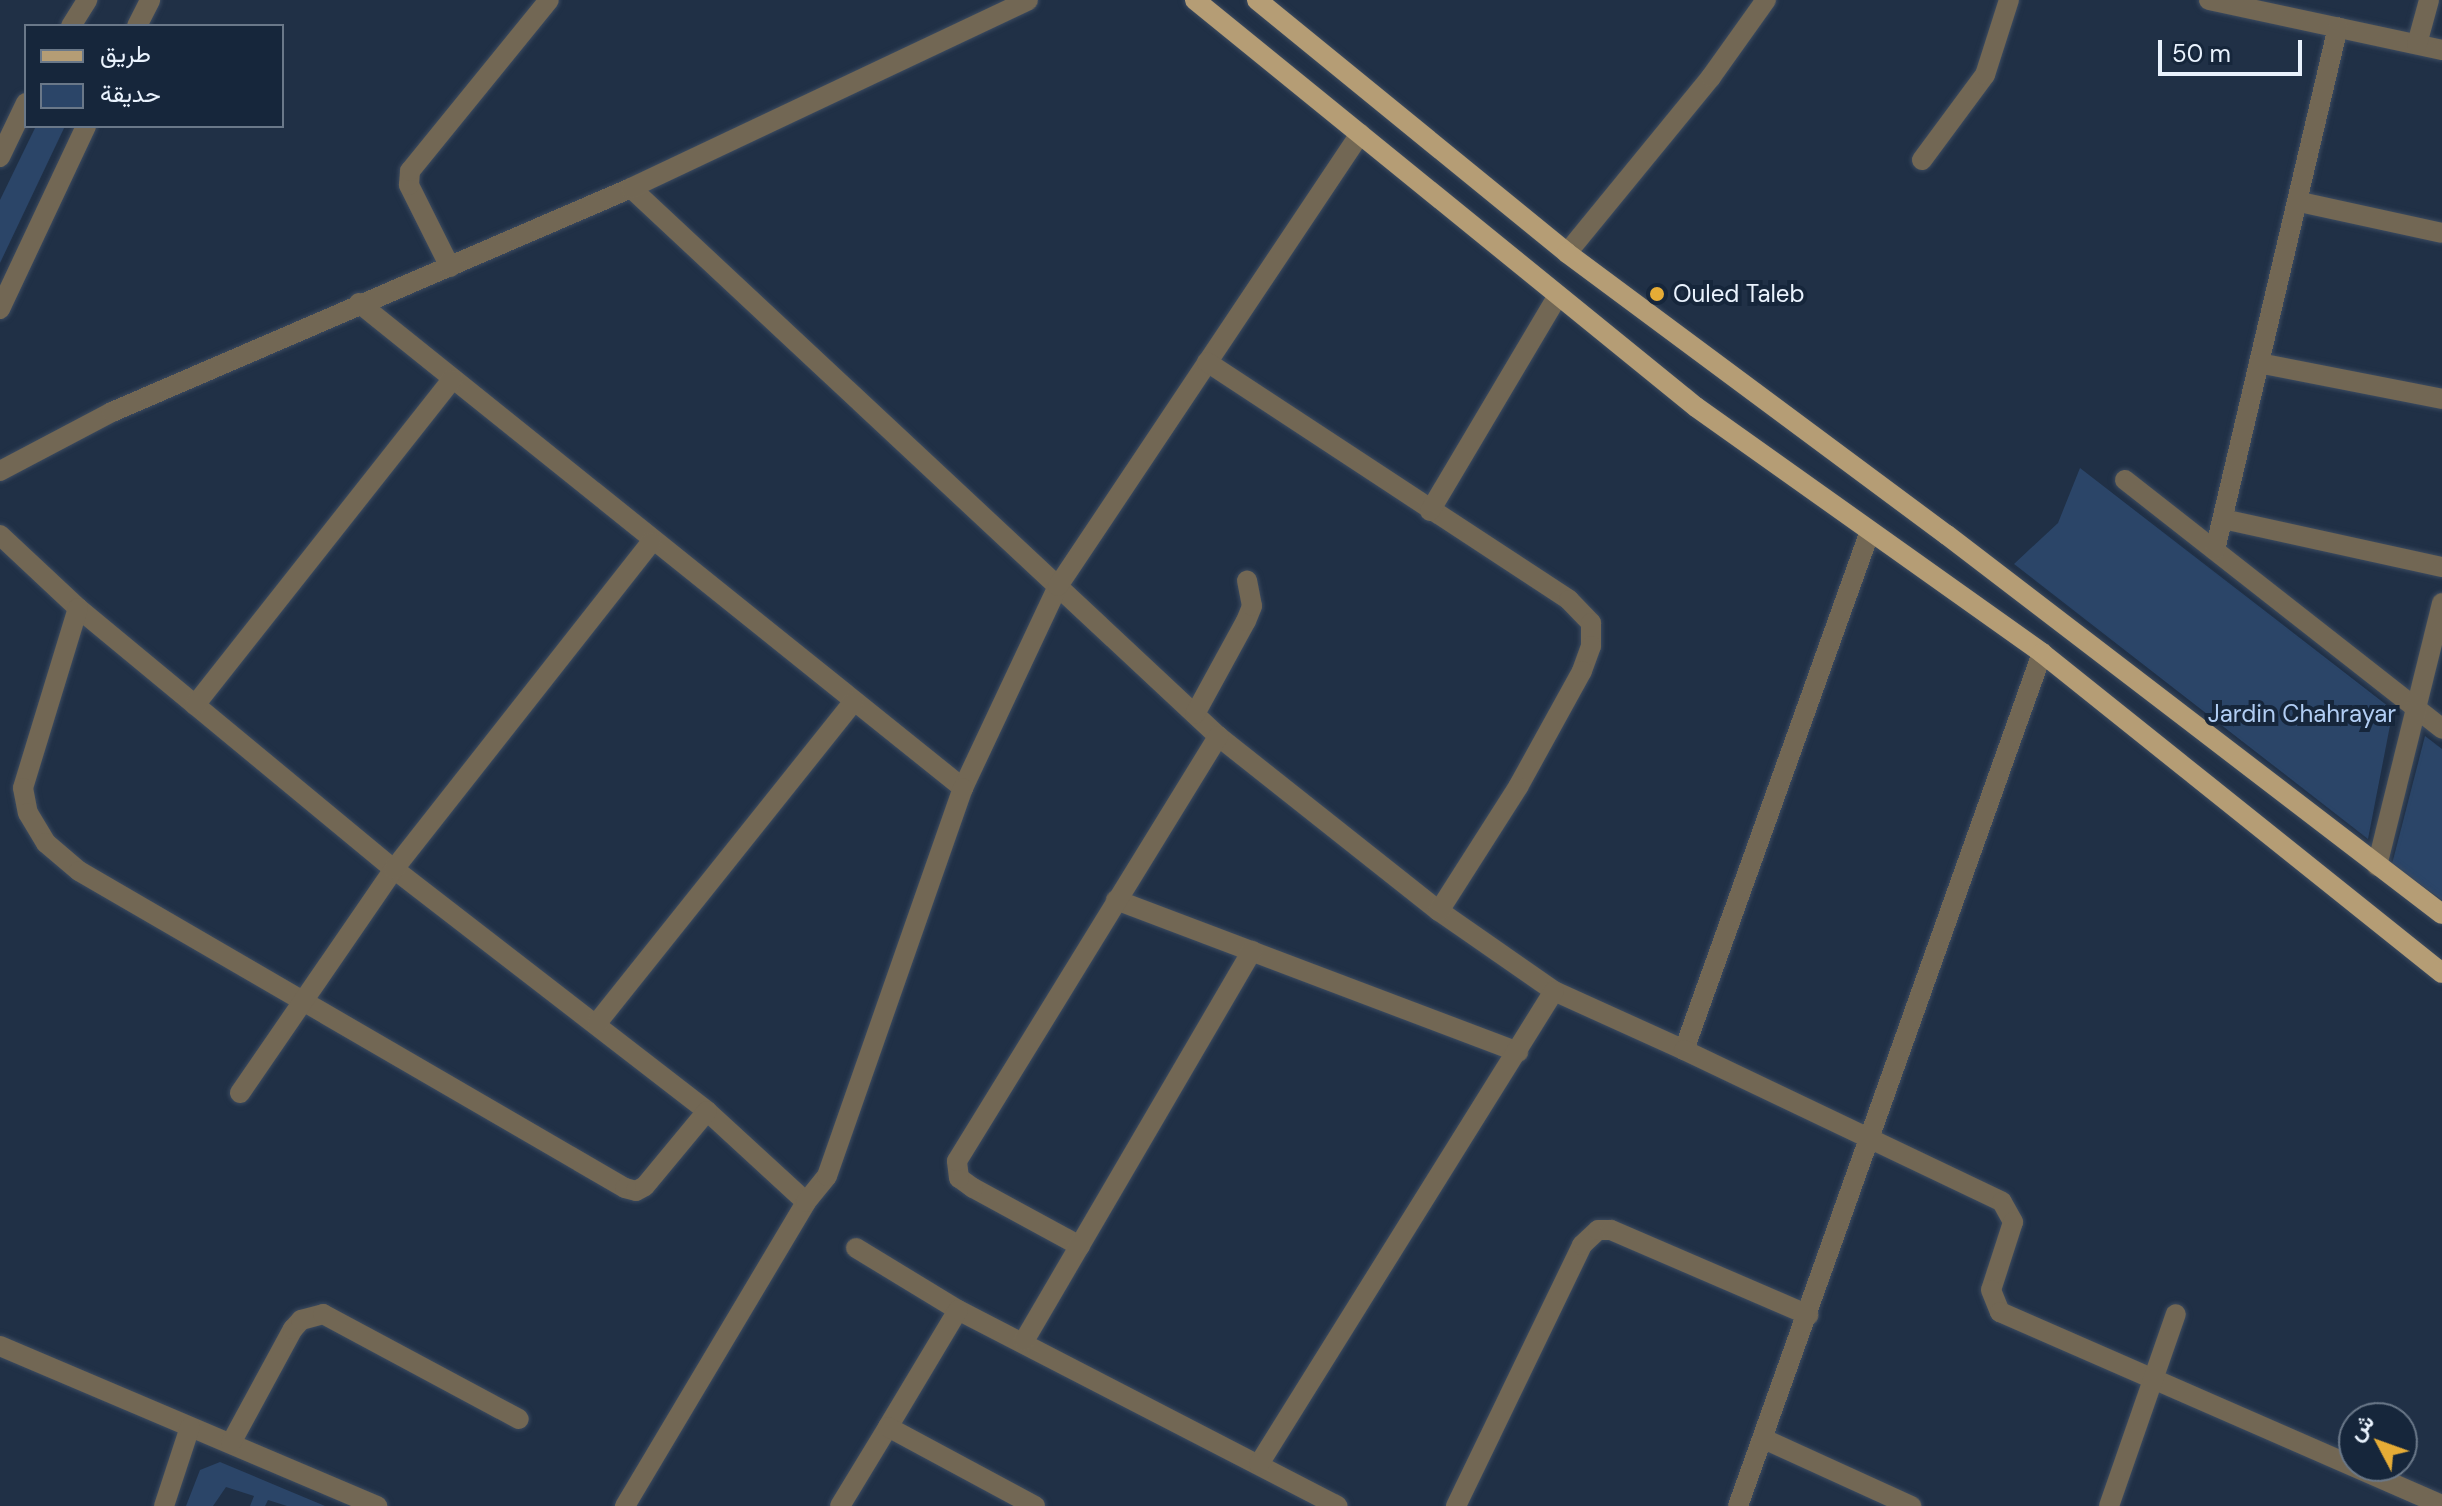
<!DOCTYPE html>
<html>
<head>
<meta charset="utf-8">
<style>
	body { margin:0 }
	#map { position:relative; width:2442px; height:1506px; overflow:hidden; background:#203046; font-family:"DM Sans",Vazirmatn,sans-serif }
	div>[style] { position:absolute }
	.green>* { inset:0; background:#2b4568 }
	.roads { filter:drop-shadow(0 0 2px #3c4b60) drop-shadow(0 0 2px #3c4b60) }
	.minor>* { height:20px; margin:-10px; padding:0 10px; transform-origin:10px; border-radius:10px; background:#726754 }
	.major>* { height:20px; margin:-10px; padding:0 10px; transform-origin:10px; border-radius:10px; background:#b59d75 }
	.dots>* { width:22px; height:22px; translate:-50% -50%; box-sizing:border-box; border:4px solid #16263b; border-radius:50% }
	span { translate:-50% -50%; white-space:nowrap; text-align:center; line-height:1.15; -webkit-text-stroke:8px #16263b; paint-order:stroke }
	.poi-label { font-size:24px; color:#e9f2fd }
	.left { translate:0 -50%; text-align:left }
	.park-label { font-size:24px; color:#b1cdf3 }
	.legend { position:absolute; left:24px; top:24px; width:260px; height:104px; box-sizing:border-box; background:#16263b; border:2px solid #6a7889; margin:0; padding:10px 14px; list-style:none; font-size:24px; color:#e9f2fd }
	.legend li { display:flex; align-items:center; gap:16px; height:40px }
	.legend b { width:40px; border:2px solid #6a7889 }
	.north { position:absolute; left:2338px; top:1402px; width:80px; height:80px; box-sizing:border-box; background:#16263b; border:2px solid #6a7889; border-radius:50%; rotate:311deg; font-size:22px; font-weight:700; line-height:32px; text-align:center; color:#e9f2fd }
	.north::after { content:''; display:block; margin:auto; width:28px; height:36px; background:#e6ac36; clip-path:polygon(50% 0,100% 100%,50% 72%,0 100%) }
	.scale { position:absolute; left:2158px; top:40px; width:144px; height:36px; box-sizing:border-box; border:4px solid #e9f2fd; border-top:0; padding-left:10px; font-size:24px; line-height:28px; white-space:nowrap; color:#e9f2fd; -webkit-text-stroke:6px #16263b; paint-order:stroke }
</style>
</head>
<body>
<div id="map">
	<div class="green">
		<div style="clip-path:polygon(36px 126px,65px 126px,0 263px,0 200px)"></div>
		<div style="clip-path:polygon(2080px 468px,2393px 710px,2368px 839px,2014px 564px,2058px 523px)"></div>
		<div style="clip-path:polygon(2425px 736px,2442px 749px,2442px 900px,2392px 864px)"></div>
		<div style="clip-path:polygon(220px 1462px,325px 1506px,287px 1506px,268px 1500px,265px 1506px,250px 1506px,254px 1496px,226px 1487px,213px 1506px,186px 1506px,200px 1470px)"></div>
	</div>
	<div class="roads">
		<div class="minor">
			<div style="left:2209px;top:0;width:238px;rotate:12.1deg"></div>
			<div style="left:71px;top:26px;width:31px;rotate:-58deg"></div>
			<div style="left:137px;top:26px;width:29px;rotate:-63deg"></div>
			<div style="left:2417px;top:44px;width:46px;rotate:-74.7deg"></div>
			<div style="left:0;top:157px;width:60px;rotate:-64.3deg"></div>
			<div style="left:1922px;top:160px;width:106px;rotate:-53.5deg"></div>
			<div style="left:1985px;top:75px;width:79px;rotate:-72.3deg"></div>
			<div style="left:631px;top:188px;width:803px;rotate:43.03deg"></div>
			<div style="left:1218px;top:736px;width:282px;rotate:38.4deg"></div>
			<div style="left:1439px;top:911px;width:140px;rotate:34.8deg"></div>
			<div style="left:1554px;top:991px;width:143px;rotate:24.4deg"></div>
			<div style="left:1684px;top:1050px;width:551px;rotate:-70.28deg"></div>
			<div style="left:2300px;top:202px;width:145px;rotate:12.3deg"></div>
			<div style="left:1567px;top:253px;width:227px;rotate:-50.7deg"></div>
			<div style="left:1711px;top:77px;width:95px;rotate:-54.5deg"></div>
			<div style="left:450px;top:267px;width:92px;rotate:-116.6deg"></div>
			<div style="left:409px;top:185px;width:14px;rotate:-86deg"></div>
			<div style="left:410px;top:171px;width:220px;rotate:-50.9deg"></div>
			<div style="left:359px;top:303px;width:775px;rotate:38.76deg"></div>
			<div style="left:963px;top:788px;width:223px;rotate:-64.8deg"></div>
			<div style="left:1058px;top:586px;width:544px;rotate:-56.25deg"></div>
			<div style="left:0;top:309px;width:202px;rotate:-64.8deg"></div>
			<div style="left:1207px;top:362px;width:433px;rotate:33.3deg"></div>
			<div style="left:1569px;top:600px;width:32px;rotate:46deg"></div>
			<div style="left:1591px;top:623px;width:23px;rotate:90deg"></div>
			<div style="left:1591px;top:646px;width:27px;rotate:110deg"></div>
			<div style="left:1582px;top:671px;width:132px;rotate:118.9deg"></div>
			<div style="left:1518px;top:787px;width:147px;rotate:122.5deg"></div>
			<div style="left:2259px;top:363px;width:187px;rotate:11.1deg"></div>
			<div style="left:0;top:471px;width:127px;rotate:-27.8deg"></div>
			<div style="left:112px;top:412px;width:565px;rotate:-23.34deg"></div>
			<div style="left:631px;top:188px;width:439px;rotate:-25.3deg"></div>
			<div style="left:2125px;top:480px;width:403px;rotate:38.1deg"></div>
			<div style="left:1430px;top:511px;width:249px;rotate:-59.3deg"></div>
			<div style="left:2223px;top:519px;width:224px;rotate:12.4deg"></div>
			<div style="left:0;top:535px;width:107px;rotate:43.1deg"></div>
			<div style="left:78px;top:608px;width:410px;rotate:39.6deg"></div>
			<div style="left:394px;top:869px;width:396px;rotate:37.7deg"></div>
			<div style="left:707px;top:1111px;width:134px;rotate:42.6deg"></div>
			<div style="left:2215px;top:550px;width:537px;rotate:-76.77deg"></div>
			<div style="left:78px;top:608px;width:188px;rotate:107deg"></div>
			<div style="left:23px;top:788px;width:25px;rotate:79deg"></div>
			<div style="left:28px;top:813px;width:35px;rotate:59deg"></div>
			<div style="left:46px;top:843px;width:43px;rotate:40.3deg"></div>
			<div style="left:79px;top:871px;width:631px;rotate:30.14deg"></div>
			<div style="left:625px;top:1188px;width:11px;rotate:15deg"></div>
			<div style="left:636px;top:1191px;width:10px;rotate:-29deg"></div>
			<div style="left:645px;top:1186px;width:97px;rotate:-50.4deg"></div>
			<div style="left:195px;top:705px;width:414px;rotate:-51.7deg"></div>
			<div style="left:1195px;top:714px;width:106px;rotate:-61.3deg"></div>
			<div style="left:1246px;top:621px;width:16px;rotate:-68deg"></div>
			<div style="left:1252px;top:606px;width:26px;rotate:-101deg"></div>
			<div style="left:2377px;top:866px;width:271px;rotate:-76.1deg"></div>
			<div style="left:1116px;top:900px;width:430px;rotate:20.7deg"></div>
			<div style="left:597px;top:1023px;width:412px;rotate:-51.4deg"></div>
			<div style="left:1684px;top:1050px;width:352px;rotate:25.5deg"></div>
			<div style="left:2002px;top:1202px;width:23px;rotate:61deg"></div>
			<div style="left:2013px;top:1222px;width:71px;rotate:107.9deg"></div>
			<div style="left:1991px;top:1290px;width:24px;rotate:68deg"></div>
			<div style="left:2000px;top:1312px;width:482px;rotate:23.6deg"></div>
			<div style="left:240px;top:1093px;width:272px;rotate:-55.5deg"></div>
			<div style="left:394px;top:869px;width:416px;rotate:-51.8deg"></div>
			<div style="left:1080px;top:1246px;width:122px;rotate:-151.5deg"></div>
			<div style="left:973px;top:1188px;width:17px;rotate:-144deg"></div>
			<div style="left:959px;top:1178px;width:17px;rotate:-97deg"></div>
			<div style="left:957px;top:1161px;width:499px;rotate:-58.4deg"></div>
			<div style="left:856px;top:1248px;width:119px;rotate:31.3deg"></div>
			<div style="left:958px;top:1310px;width:427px;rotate:27.3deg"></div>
			<div style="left:1024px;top:1341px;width:452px;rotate:-59.7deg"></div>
			<div style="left:0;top:1346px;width:410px;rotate:23deg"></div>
			<div style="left:888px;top:1427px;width:136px;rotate:-59.1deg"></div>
			<div style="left:1764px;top:1439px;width:162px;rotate:24.5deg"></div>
			<div style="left:231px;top:1443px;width:130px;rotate:-61.5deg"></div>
			<div style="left:293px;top:1329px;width:12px;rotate:-48deg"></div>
			<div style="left:301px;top:1320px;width:23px;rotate:-15deg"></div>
			<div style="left:323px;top:1314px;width:222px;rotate:28.2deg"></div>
			<div style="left:1259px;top:1464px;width:557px;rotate:-58.05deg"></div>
			<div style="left:164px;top:1506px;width:83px;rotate:-71.8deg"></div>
			<div style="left:625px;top:1506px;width:354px;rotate:-59.2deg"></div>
			<div style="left:806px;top:1202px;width:33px;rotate:-51deg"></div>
			<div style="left:827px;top:1176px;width:411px;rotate:-70.7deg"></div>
			<div style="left:840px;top:1506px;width:92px;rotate:-58.7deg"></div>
			<div style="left:888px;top:1427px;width:167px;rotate:28.3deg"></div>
			<div style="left:1456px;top:1506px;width:290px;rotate:-64.2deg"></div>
			<div style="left:1582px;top:1245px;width:22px;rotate:-43deg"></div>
			<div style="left:1598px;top:1230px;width:13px"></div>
			<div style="left:1611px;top:1230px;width:215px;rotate:23.3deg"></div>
			<div style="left:1738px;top:1506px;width:906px;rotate:-70.38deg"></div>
			<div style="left:2109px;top:1506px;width:203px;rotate:-70.8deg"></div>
		</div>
		<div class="major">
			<div style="left:1195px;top:0;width:645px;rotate:39.09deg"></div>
			<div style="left:1696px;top:407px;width:425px;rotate:35.4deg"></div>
			<div style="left:2042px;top:653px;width:512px;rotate:38.66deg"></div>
			<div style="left:1257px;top:0;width:400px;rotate:39.2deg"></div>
			<div style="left:1567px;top:253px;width:473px;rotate:36.6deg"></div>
			<div style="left:1947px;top:535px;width:623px;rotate:37.44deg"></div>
		</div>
	</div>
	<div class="dots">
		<div style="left:1657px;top:294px;background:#e6ac36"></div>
	</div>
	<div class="poi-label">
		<span class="left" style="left:1673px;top:294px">Ouled Taleb</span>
	</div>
	<div class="park-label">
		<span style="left:2302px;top:714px">Jardin Chahrayar</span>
	</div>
	<ul class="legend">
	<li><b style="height:10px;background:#b59d75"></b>طريق</li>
	<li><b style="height:22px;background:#2b4568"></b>حديقة</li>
	</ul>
	<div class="north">ش</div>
	<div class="scale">50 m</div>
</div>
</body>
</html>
